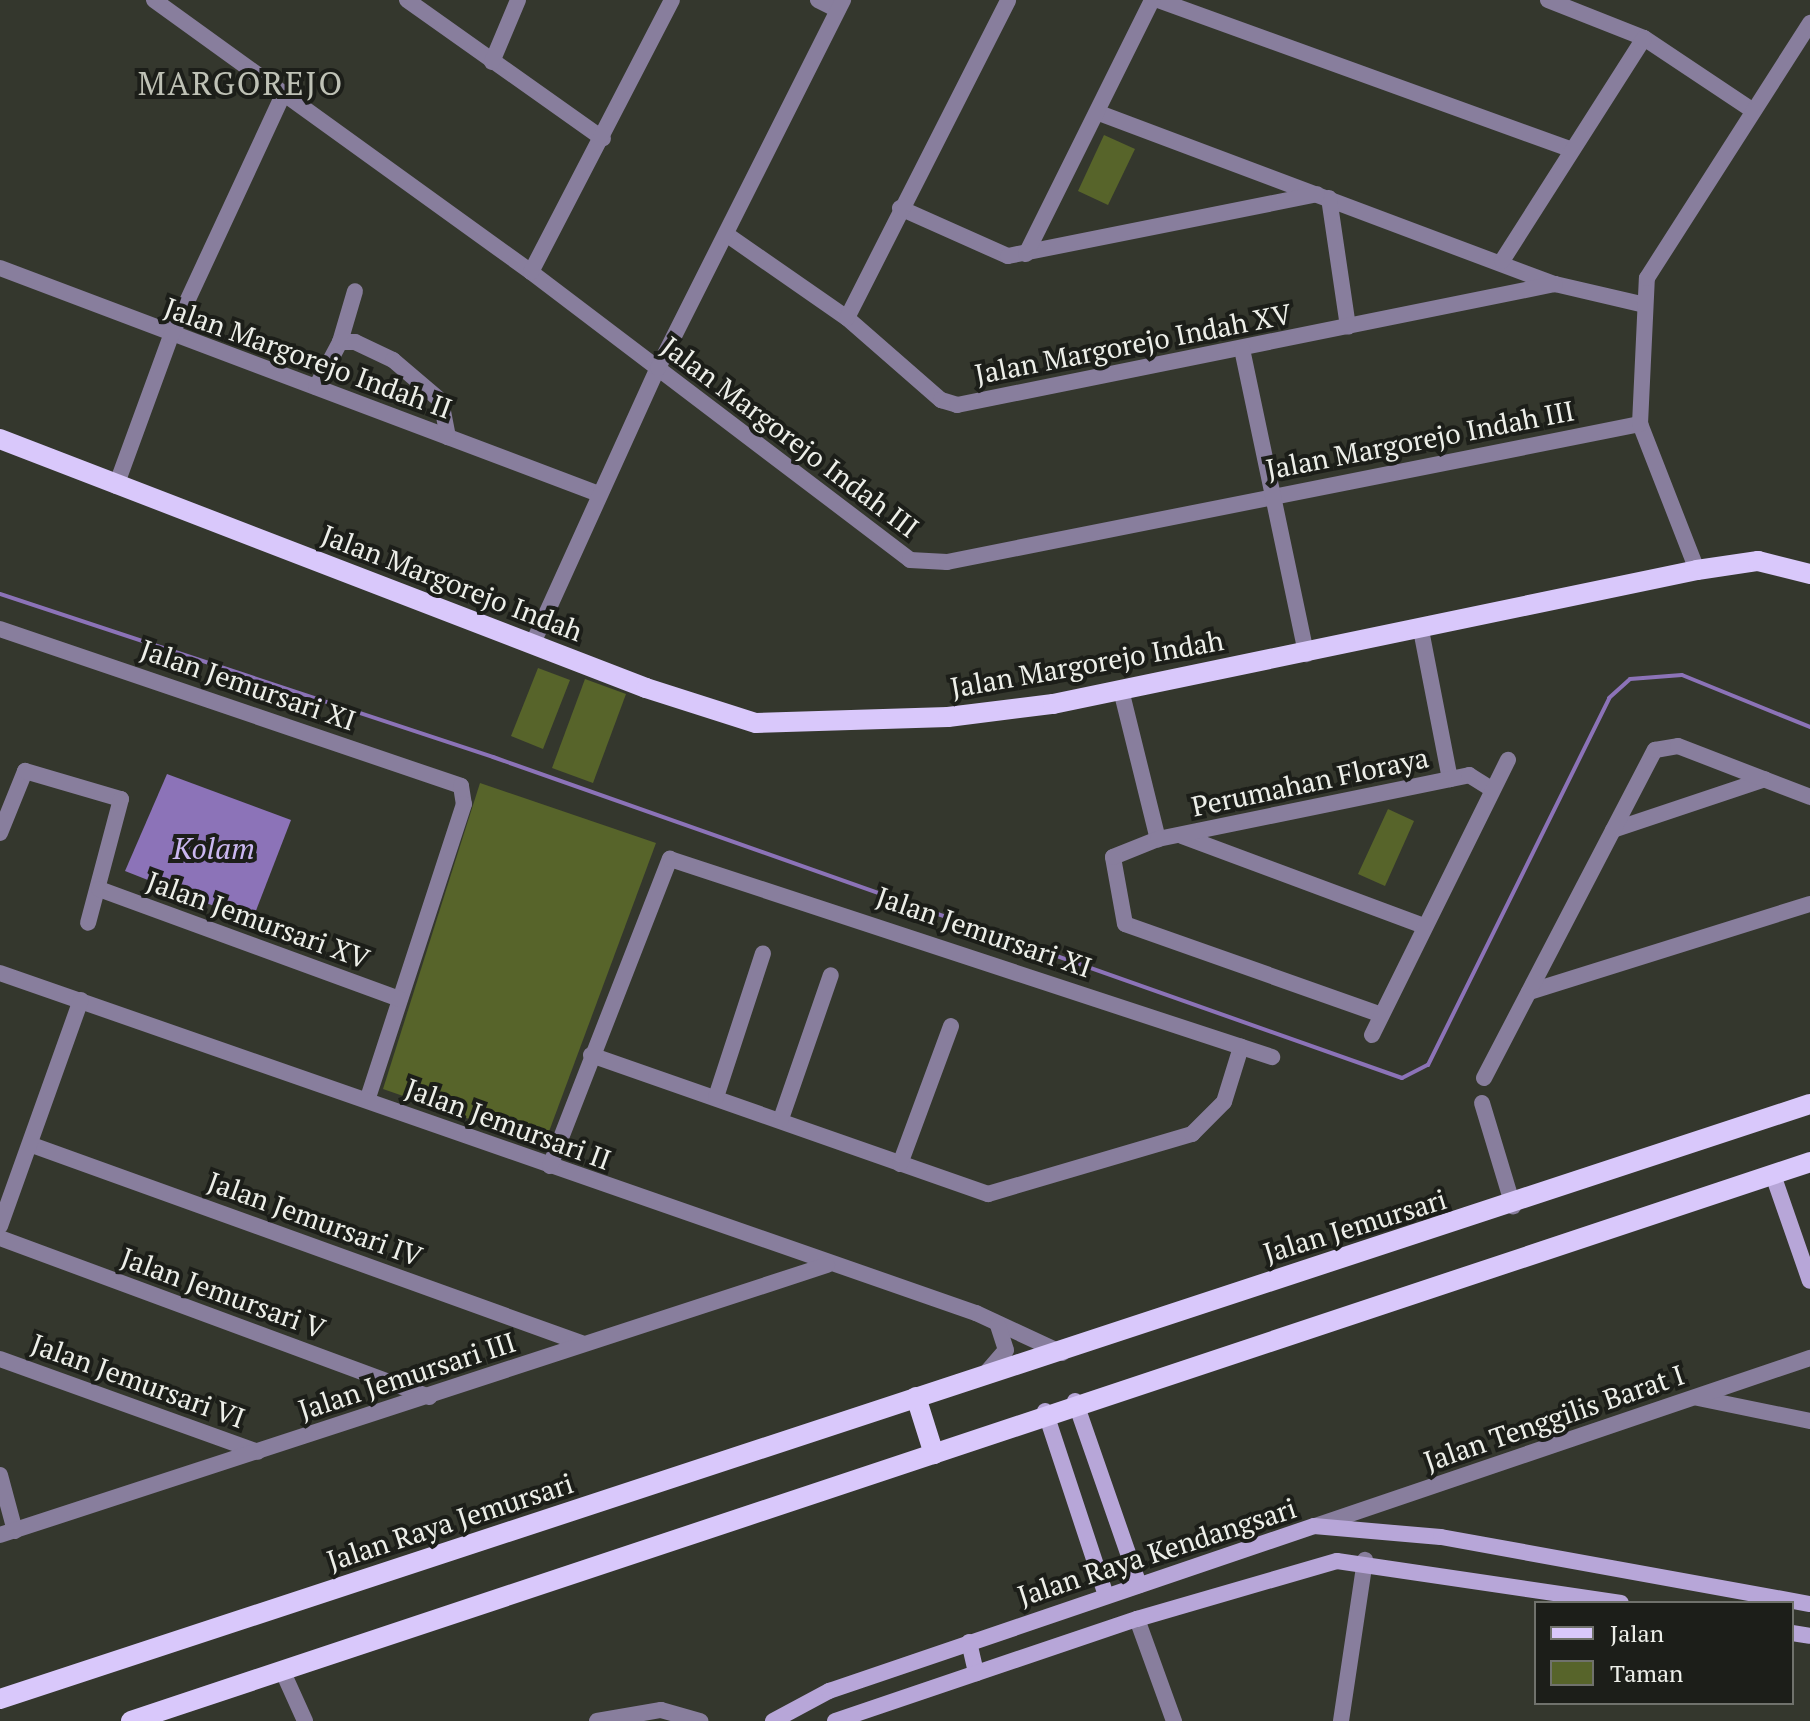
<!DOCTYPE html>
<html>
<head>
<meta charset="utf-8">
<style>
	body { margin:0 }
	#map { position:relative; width:1810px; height:1721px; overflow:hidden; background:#34372d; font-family:"PT Serif",serif }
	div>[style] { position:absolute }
	.green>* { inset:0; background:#57642a }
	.water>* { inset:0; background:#8c73b8 }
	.stream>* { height:4px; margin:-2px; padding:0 2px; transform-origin:2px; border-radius:2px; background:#8c73b8 }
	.street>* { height:16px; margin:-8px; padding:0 8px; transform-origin:8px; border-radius:8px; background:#887e9d }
	.secondary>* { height:16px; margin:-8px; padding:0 8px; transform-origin:8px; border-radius:8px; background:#b7a6d8 }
	.primary>* { height:20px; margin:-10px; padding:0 10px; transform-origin:10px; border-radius:10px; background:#d9c8fb }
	span { translate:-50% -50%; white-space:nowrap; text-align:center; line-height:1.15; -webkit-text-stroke:8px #1c1e19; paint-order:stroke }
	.street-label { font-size:28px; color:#edefe9 }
	.water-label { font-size:30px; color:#cbb8f1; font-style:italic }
	.quarter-label { font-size:32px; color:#bfc2b6; letter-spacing:2px }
	.legend { position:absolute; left:1534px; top:1601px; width:260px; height:104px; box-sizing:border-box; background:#1c1e19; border:2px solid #70726c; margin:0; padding:10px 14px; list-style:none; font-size:24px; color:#edefe9 }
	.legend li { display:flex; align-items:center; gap:16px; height:40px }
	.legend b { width:40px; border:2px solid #70726c }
</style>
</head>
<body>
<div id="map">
	<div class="green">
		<div style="clip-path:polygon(1104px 135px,1135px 149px,1108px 205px,1078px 191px)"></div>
		<div style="clip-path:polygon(538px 668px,570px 680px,543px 749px,511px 736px)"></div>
		<div style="clip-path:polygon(585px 679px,626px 694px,593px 783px,552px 768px)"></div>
		<div style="clip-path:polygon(480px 783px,656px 843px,544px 1145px,383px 1089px)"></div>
		<div style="clip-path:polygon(1388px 809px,1414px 821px,1385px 886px,1358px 874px)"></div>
	</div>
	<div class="water">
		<div style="clip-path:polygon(167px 774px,291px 820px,252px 921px,125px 871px)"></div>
	</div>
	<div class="stream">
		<div style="left:0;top:594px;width:519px;rotate:18.3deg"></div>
		<div style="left:493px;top:757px;width:964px;rotate:19.45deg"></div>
		<div style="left:1402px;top:1078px;width:29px;rotate:-27deg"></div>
		<div style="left:1428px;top:1065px;width:409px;rotate:-63.7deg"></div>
		<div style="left:1609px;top:698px;width:28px;rotate:-42deg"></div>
		<div style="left:1630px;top:679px;width:52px;rotate:-4.4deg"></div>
		<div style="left:1682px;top:675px;width:138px;rotate:22.1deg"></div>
	</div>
	<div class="street">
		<div style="left:154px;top:0;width:465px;rotate:35.8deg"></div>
		<div style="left:531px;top:272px;width:476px;rotate:37.2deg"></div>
		<div style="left:910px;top:560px;width:37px;rotate:3deg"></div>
		<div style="left:947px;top:562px;width:707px;rotate:-11.26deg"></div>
		<div style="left:407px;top:0;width:240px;rotate:35.3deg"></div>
		<div style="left:818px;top:0;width:22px;rotate:27deg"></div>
		<div style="left:1158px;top:0;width:435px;rotate:19.9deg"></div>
		<div style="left:1548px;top:0;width:103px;rotate:21.6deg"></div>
		<div style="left:1644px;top:38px;width:130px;rotate:33.7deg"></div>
		<div style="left:492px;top:62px;width:67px;rotate:-67.2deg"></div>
		<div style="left:1099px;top:113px;width:487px;rotate:20.6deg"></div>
		<div style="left:1555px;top:284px;width:92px;rotate:13.1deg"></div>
		<div style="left:1329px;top:198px;width:130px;rotate:81.6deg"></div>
		<div style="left:900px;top:208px;width:118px;rotate:24deg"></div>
		<div style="left:1008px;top:256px;width:315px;rotate:-11.3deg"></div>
		<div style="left:726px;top:234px;width:147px;rotate:34.8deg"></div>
		<div style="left:847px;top:318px;width:125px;rotate:41.1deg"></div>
		<div style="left:941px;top:400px;width:17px;rotate:17deg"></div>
		<div style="left:957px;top:405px;width:610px;rotate:-11.44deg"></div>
		<div style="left:1026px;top:254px;width:284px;rotate:-63.6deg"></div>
		<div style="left:1502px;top:261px;width:264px;rotate:-57.5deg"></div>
		<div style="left:0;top:268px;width:640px;rotate:20.67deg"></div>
		<div style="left:531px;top:272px;width:306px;rotate:-62.6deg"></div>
		<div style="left:847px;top:318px;width:356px;rotate:-63.1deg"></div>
		<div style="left:340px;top:342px;width:53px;rotate:-73.6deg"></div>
		<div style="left:1242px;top:349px;width:312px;rotate:78.1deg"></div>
		<div style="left:316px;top:387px;width:51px;rotate:-61.9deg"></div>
		<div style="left:340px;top:342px;width:15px"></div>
		<div style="left:355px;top:342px;width:42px;rotate:25.3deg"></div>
		<div style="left:393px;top:360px;width:63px;rotate:40.5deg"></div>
		<div style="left:441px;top:401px;width:37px;rotate:79deg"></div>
		<div style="left:116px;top:486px;width:160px;rotate:-69.9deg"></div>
		<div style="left:171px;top:336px;width:268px;rotate:-65.1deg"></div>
		<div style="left:1697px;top:570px;width:157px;rotate:-111.3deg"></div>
		<div style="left:1640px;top:424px;width:146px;rotate:-87.3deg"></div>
		<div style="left:1647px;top:278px;width:303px;rotate:-57.4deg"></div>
		<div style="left:0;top:629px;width:487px;rotate:18.8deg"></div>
		<div style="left:461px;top:786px;width:18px;rotate:81deg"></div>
		<div style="left:464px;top:804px;width:311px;rotate:108.1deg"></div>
		<div style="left:1421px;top:630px;width:152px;rotate:79deg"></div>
		<div style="left:533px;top:643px;width:302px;rotate:-65.6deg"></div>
		<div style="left:658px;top:368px;width:412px;rotate:-63.3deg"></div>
		<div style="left:1121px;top:690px;width:154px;rotate:76.1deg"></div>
		<div style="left:1613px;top:830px;width:160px;rotate:-18.5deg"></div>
		<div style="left:0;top:833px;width:67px;rotate:-68deg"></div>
		<div style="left:25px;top:771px;width:100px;rotate:16.3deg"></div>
		<div style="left:121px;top:799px;width:128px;rotate:104.9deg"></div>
		<div style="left:1182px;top:836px;width:258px;rotate:20.4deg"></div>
		<div style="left:99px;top:889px;width:320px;rotate:20.1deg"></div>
		<div style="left:0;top:973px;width:1034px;rotate:19.21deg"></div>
		<div style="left:976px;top:1313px;width:95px;rotate:24.9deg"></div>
		<div style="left:1529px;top:992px;width:294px;rotate:-17.4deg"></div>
		<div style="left:1379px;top:1014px;width:269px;rotate:-160.5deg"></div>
		<div style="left:1125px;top:924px;width:68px;rotate:-100.2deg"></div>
		<div style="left:1113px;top:857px;width:48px;rotate:-21.8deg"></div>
		<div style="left:1158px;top:839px;width:318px;rotate:-11.6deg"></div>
		<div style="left:1469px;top:775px;width:25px;rotate:32deg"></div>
		<div style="left:1372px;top:1035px;width:307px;rotate:-63.7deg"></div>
		<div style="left:591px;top:1055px;width:421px;rotate:19.3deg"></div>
		<div style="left:988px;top:1194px;width:213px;rotate:-16.4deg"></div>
		<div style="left:1192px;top:1134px;width:45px;rotate:-45deg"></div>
		<div style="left:1224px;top:1102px;width:58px;rotate:-72.8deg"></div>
		<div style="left:1484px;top:1078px;width:370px;rotate:-62.5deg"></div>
		<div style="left:1655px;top:750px;width:23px;rotate:-10deg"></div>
		<div style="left:1678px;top:746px;width:142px;rotate:21.1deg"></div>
		<div style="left:716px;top:1097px;width:151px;rotate:-71.9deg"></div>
		<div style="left:1482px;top:1103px;width:108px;rotate:73.2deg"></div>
		<div style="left:781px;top:1119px;width:152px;rotate:-70.9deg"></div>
		<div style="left:32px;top:1145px;width:584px;rotate:19.83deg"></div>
		<div style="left:900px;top:1164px;width:147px;rotate:-69.7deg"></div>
		<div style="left:550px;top:1166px;width:330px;rotate:-68.7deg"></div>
		<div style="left:670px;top:859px;width:634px;rotate:18.21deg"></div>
		<div style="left:0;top:1226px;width:240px;rotate:-70.3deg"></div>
		<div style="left:0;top:1238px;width:458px;rotate:20.3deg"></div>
		<div style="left:0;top:1359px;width:274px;rotate:19.8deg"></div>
		<div style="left:986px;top:1373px;width:30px;rotate:-49deg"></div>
		<div style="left:1006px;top:1350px;width:26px;rotate:-108deg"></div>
		<div style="left:1698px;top:1398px;width:114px;rotate:11.6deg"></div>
		<div style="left:0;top:1475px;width:58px;rotate:75deg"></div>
		<div style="left:1315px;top:1526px;width:523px;rotate:-18.75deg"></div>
		<div style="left:0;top:1535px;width:870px;rotate:-18.08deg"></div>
		<div style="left:1137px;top:1619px;width:109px;rotate:70.1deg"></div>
		<div style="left:282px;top:1670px;width:56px;rotate:65.7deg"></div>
		<div style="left:597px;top:1721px;width:65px;rotate:-9.8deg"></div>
		<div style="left:661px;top:1710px;width:41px;rotate:15.8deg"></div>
		<div style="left:1341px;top:1721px;width:163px;rotate:-81.5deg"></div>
	</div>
	<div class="secondary">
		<div style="left:1773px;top:1175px;width:112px;rotate:70.8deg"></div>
		<div style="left:1075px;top:1401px;width:195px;rotate:70.8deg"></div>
		<div style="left:1045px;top:1411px;width:194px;rotate:71.7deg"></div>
		<div style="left:1792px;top:1633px;width:18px;rotate:9deg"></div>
		<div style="left:969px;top:1642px;width:32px;rotate:77deg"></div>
		<div style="left:773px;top:1721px;width:64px;rotate:-28.2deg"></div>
		<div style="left:829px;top:1691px;width:512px;rotate:-18.79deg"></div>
		<div style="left:1314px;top:1526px;width:127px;rotate:5deg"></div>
		<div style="left:1441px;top:1537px;width:375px;rotate:10.3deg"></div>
		<div style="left:835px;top:1721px;width:319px;rotate:-18.7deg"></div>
		<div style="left:1137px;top:1619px;width:208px;rotate:-16.2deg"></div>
		<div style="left:1337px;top:1561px;width:287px;rotate:8.4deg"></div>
	</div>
	<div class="primary">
		<div style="left:0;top:439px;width:692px;rotate:21.08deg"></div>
		<div style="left:646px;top:688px;width:115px;rotate:17.7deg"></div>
		<div style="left:756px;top:723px;width:192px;rotate:-1.8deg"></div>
		<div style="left:948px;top:717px;width:106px;rotate:-7.1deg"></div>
		<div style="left:1053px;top:704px;width:658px;rotate:-11.75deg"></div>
		<div style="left:1697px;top:570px;width:62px;rotate:-8.4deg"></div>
		<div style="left:1758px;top:561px;width:54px;rotate:14deg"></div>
		<div style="left:916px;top:1397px;width:60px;rotate:72.5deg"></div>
		<div style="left:0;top:1699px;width:1905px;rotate:-18.2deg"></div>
		<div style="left:131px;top:1721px;width:1770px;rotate:-18.41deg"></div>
	</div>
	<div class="street-label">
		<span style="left:1133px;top:344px;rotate:-11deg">Jalan Margorejo Indah XV</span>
		<span style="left:308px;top:358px;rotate:20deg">Jalan Margorejo Indah II</span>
		<span style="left:790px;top:437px;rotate:37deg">Jalan Margorejo Indah III</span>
		<span style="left:1420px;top:440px;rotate:-11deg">Jalan Margorejo Indah III</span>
		<span style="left:452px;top:583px;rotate:21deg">Jalan Margorejo Indah</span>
		<span style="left:1087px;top:664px;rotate:-10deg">Jalan Margorejo Indah</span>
		<span style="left:248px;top:685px;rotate:19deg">Jalan Jemursari XI</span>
		<span style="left:1310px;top:782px;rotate:-12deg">Perumahan Floraya</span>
		<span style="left:258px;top:920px;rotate:20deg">Jalan Jemursari XV</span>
		<span style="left:984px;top:932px;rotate:19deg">Jalan Jemursari XI</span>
		<span style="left:508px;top:1124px;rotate:20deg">Jalan Jemursari II</span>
		<span style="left:315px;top:1219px;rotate:20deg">Jalan Jemursari IV</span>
		<span style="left:1355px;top:1226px;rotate:-17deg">Jalan Jemursari</span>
		<span style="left:223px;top:1293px;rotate:20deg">Jalan Jemursari V</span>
		<span style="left:407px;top:1376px;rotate:-18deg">Jalan Jemursari III</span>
		<span style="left:138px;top:1381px;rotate:20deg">Jalan Jemursari VI</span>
		<span style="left:1554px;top:1418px;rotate:-19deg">Jalan Tenggilis Barat I</span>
		<span style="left:450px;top:1522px;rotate:-18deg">Jalan Raya Jemursari</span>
		<span style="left:1157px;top:1552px;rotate:-18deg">Jalan Raya Kendangsari</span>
	</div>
	<div class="water-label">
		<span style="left:214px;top:848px">Kolam</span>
	</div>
	<div class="quarter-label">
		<span style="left:241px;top:83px">MARGOREJO</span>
	</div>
	<ul class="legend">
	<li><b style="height:10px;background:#d9c8fb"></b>Jalan</li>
	<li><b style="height:22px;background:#57642a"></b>Taman</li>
	</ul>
</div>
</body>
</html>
